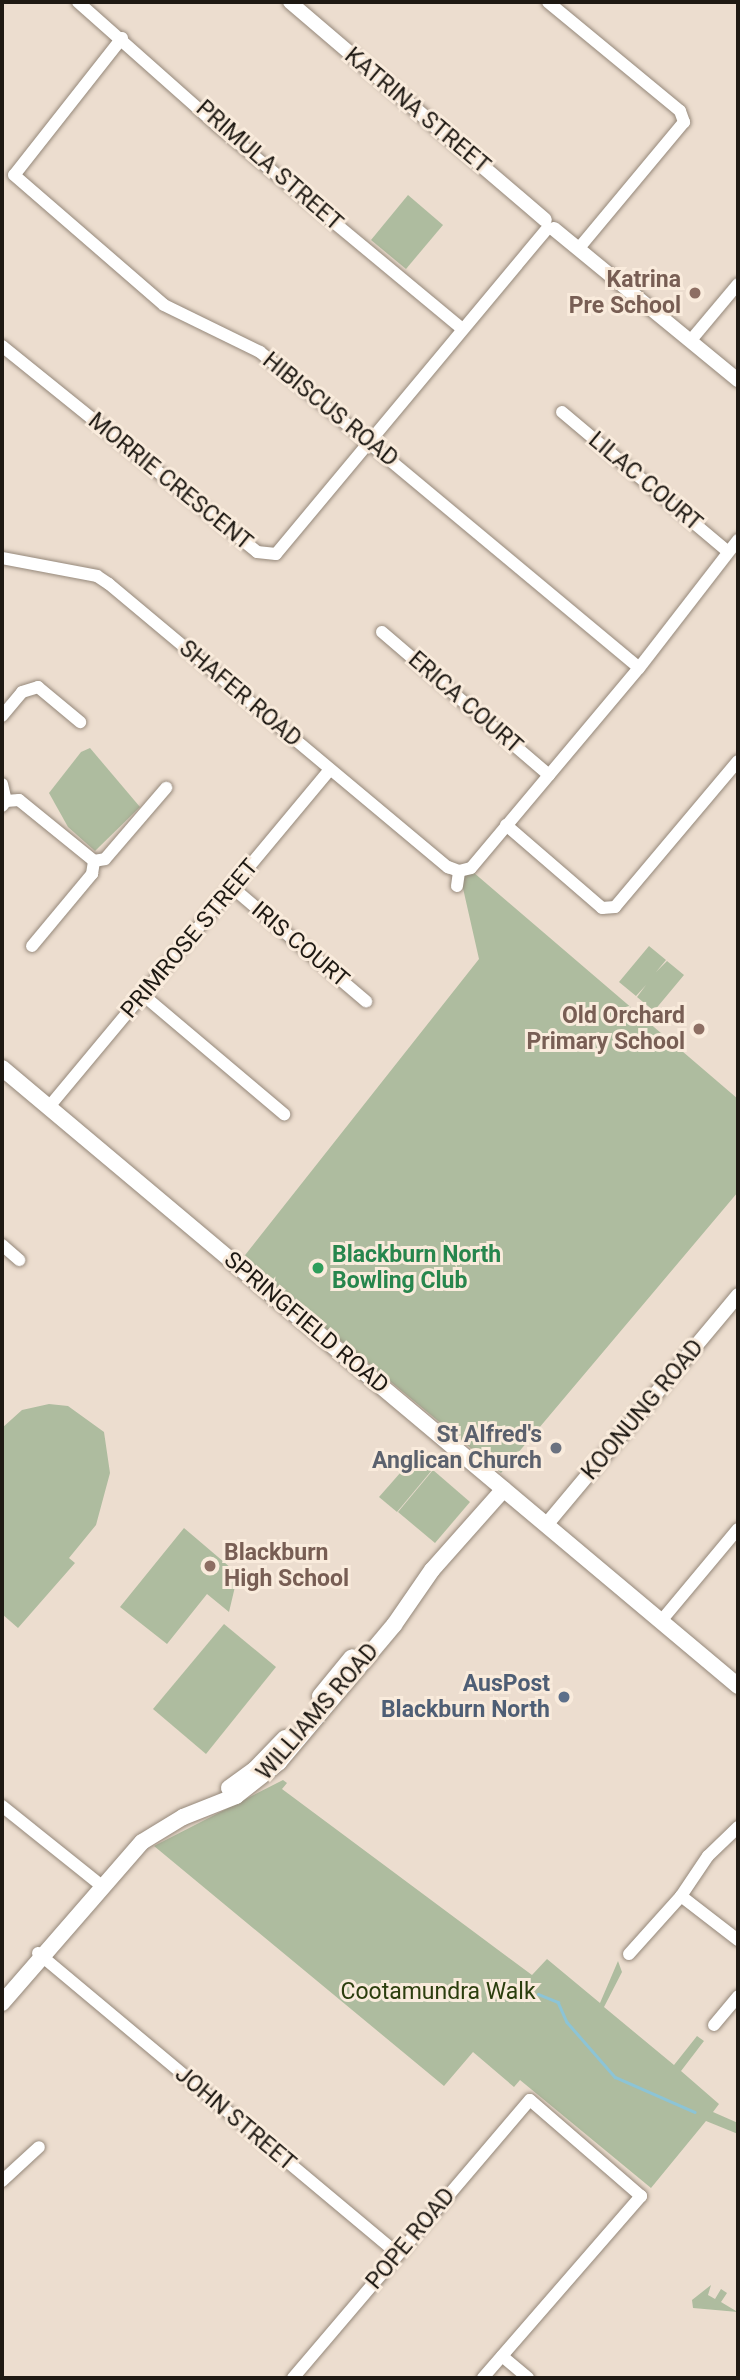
<!DOCTYPE html>
<html>
<head>
<meta charset="utf-8">
<style>
	body { margin:0 }
	#map { position:relative; width:740px; height:2380px; overflow:hidden; background:#ecddcf; font-family:Roboto,sans-serif }
	div>[style] { position:absolute }
	.green>* { inset:0; background:#aebc9f }
	.stream>* { height:2.5px; margin:-1.25px; padding:0 1.25px; transform-origin:1.25px; border-radius:1.25px; background:#8cc4d6 }
	.roads { filter:drop-shadow(0 0 2px #95887a) drop-shadow(0 0 2px #95887a) }
	.minor>* { height:12px; margin:-6px; padding:0 6px; transform-origin:6px; border-radius:6px; background:#fff }
	.tertiary>* { height:14px; margin:-7px; padding:0 7px; transform-origin:7px; border-radius:7px; background:#fff }
	.secondary>* { height:16px; margin:-8px; padding:0 8px; transform-origin:8px; border-radius:8px; background:#fff }
	.dots>* { width:19px; height:19px; translate:-50% -50%; box-sizing:border-box; border:4px solid #f9ebdc; border-radius:50% }
	span { translate:-50% -50%; white-space:nowrap; text-align:center; line-height:1.15; -webkit-text-stroke:6px #f9ebdc; paint-order:stroke }
	.street-label { font-size:23px; color:#1e1913 }
	.education-label { font-size:23px; color:#785e54; font-weight:700 }
	.right { translate:-100% -50%; text-align:right }
	.left { translate:0 -50%; text-align:left }
	.leisure-label { font-size:23px; color:#27864d; font-weight:700 }
	.worship-label { font-size:23px; color:#5b616d; font-weight:700 }
	.service-label { font-size:23px; color:#4e5e75; font-weight:700 }
	.park-label { font-size:23px; color:#2b3e0e }
	.frame { position:absolute; inset:0; border:4px solid #1e1913; pointer-events:none }
</style>
</head>
<body>
<div id="map">
	<div class="green">
		<div style="clip-path:polygon(408px 195px,443px 225px,406px 269px,371px 240px)"></div>
		<div style="clip-path:polygon(90px 748px,140px 807px,95px 851px,68px 827px,49px 793px,81px 752px)"></div>
		<div style="clip-path:polygon(473px 872px,738px 1099px,738px 1192px,501px 1473px,242px 1259px,479px 959px,460px 875px)"></div>
		<div style="clip-path:polygon(649px 946px,666px 960px,656px 972px,667px 961px,684px 975px,654px 1011px,637px 997px,646px 985px,636px 996px,619px 982px)"></div>
		<div style="clip-path:polygon(49px 1404px,68px 1406px,104px 1432px,110px 1473px,96px 1525px,69px 1558px,75px 1563px,18px 1628px,2px 1614px,2px 1428px,22px 1410px)"></div>
		<div style="clip-path:polygon(415px 1456px,432px 1470px,397px 1512px,379px 1497px)"></div>
		<div style="clip-path:polygon(433px 1470px,470px 1502px,435px 1543px,398px 1512px)"></div>
		<div style="clip-path:polygon(184px 1528px,238px 1574px,229px 1612px,207px 1594px,167px 1644px,120px 1607px)"></div>
		<div style="clip-path:polygon(224px 1624px,276px 1667px,206px 1754px,153px 1709px)"></div>
		<div style="clip-path:polygon(283px 1780px,287px 1783px,282px 1789px,532px 1975px,547px 1959px,600px 2003px,618px 1961px,622px 1972px,604px 2007px,674px 2065px,697px 2036px,704px 2041px,681px 2071px,719px 2104px,713px 2112px,738px 2123px,738px 2134px,706px 2121px,651px 2188px,520px 2080px,514px 2087px,473px 2052px,444px 2086px,154px 1846px)"></div>
		<div style="clip-path:polygon(711px 2285px,708px 2295px,715px 2299px,721px 2289px,727px 2293px,721px 2302px,736px 2311px,738px 2307px,738px 2312px,693px 2308px,692px 2300px)"></div>
	</div>
	<div class="stream">
		<div style="left:538px;top:1994px;width:22px;rotate:22deg"></div>
		<div style="left:558px;top:2002px;width:22px;rotate:66deg"></div>
		<div style="left:567px;top:2022px;width:73px;rotate:48.9deg"></div>
		<div style="left:615px;top:2077px;width:87px;rotate:23.6deg"></div>
	</div>
	<div class="roads">
		<div class="minor">
			<div style="left:78px;top:2px;width:188px;rotate:41.6deg"></div>
			<div style="left:219px;top:127px;width:316px;rotate:39.7deg"></div>
			<div style="left:548px;top:2px;width:171px;rotate:39.5deg"></div>
			<div style="left:680px;top:111px;width:12px;rotate:70deg"></div>
			<div style="left:684px;top:122px;width:163px;rotate:129.8deg"></div>
			<div style="left:122px;top:38px;width:174px;rotate:128.2deg"></div>
			<div style="left:14px;top:175px;width:198px;rotate:40.9deg"></div>
			<div style="left:164px;top:305px;width:107px;rotate:26.1deg"></div>
			<div style="left:260px;top:352px;width:493px;rotate:39.8deg"></div>
			<div style="left:691px;top:340px;width:73px;rotate:-50deg"></div>
			<div style="left:2px;top:346px;width:328px;rotate:38.9deg"></div>
			<div style="left:257px;top:552px;width:19px;rotate:6deg"></div>
			<div style="left:276px;top:554px;width:422px;rotate:-50.2deg"></div>
			<div style="left:562px;top:412px;width:217px;rotate:40.1deg"></div>
			<div style="left:2px;top:558px;width:97px;rotate:10.7deg"></div>
			<div style="left:97px;top:576px;width:14px;rotate:34deg"></div>
			<div style="left:109px;top:584px;width:442px;rotate:39.9deg"></div>
			<div style="left:448px;top:867px;width:12px;rotate:20deg"></div>
			<div style="left:459px;top:871px;width:12px;rotate:-14deg"></div>
			<div style="left:471px;top:868px;width:261px;rotate:-50deg"></div>
			<div style="left:639px;top:668px;width:162px;rotate:-52.3deg"></div>
			<div style="left:382px;top:632px;width:220px;rotate:40.6deg"></div>
			<div style="left:2px;top:716px;width:31px;rotate:-50deg"></div>
			<div style="left:22px;top:692px;width:17px;rotate:-17deg"></div>
			<div style="left:38px;top:687px;width:55px;rotate:39.8deg"></div>
			<div style="left:2px;top:784px;width:17px;rotate:77deg"></div>
			<div style="left:2px;top:806px;width:6px;rotate:-51deg"></div>
			<div style="left:6px;top:801px;width:13px;rotate:-4deg"></div>
			<div style="left:19px;top:800px;width:97px;rotate:39.1deg"></div>
			<div style="left:506px;top:825px;width:127px;rotate:40.8deg"></div>
			<div style="left:602px;top:908px;width:13px;rotate:-4deg"></div>
			<div style="left:615px;top:907px;width:191px;rotate:-49.9deg"></div>
			<div style="left:457px;top:886px;width:15px;rotate:-82deg"></div>
			<div style="left:233px;top:888px;width:175px;rotate:40.4deg"></div>
			<div style="left:32px;top:946px;width:94px;rotate:-50.2deg"></div>
			<div style="left:92px;top:874px;width:13px;rotate:-81deg"></div>
			<div style="left:94px;top:861px;width:11px;rotate:-10deg"></div>
			<div style="left:105px;top:859px;width:94px;rotate:-49.3deg"></div>
			<div style="left:143px;top:995px;width:185px;rotate:40.2deg"></div>
			<div style="left:48px;top:1108px;width:440px;rotate:-50.2deg"></div>
			<div style="left:2px;top:1245px;width:23px;rotate:41deg"></div>
			<div style="left:661px;top:1621px;width:120px;rotate:-50.1deg"></div>
			<div style="left:2px;top:1806px;width:122px;rotate:38.7deg"></div>
			<div style="left:681px;top:1896px;width:72px;rotate:37.7deg"></div>
			<div style="left:38px;top:1953px;width:469px;rotate:39.9deg"></div>
			<div style="left:629px;top:1954px;width:78px;rotate:-48.1deg"></div>
			<div style="left:681px;top:1896px;width:48px;rotate:-56deg"></div>
			<div style="left:708px;top:1856px;width:42px;rotate:-44deg"></div>
			<div style="left:714px;top:2025px;width:38px;rotate:-50deg"></div>
			<div style="left:2px;top:2181px;width:50px;rotate:-42.6deg"></div>
			<div style="left:502px;top:2356px;width:34px;rotate:40deg"></div>
			<div style="left:293px;top:2378px;width:365px;rotate:-49.6deg"></div>
			<div style="left:530px;top:2100px;width:147px;rotate:40.9deg"></div>
			<div style="left:641px;top:2196px;width:241px;rotate:131deg"></div>
		</div>
		<div class="tertiary">
			<div style="left:290px;top:2px;width:335px;rotate:40.5deg"></div>
			<div style="left:554px;top:229px;width:238px;rotate:39.4deg"></div>
			<div style="left:546px;top:1525px;width:300px;rotate:-50.1deg"></div>
		</div>
		<div class="secondary">
			<div style="left:2px;top:1068px;width:961px;rotate:40.02deg"></div>
			<div style="left:320px;top:1696px;width:50px;rotate:-50.6deg"></div>
			<div style="left:229px;top:1788px;width:32px;rotate:-36deg"></div>
			<div style="left:255px;top:1769px;width:43px;rotate:-45.9deg"></div>
			<div style="left:2px;top:2003px;width:213px;rotate:-49deg"></div>
			<div style="left:142px;top:1842px;width:48px;rotate:-31.4deg"></div>
			<div style="left:183px;top:1817px;width:57px;rotate:-21.6deg"></div>
			<div style="left:236px;top:1796px;width:55px;rotate:-38.3deg"></div>
			<div style="left:279px;top:1762px;width:179px;rotate:-50deg"></div>
			<div style="left:394px;top:1625px;width:67px;rotate:-55.4deg"></div>
			<div style="left:432px;top:1570px;width:108px;rotate:-48.4deg"></div>
		</div>
	</div>
	<div class="dots">
		<div style="left:695px;top:293px;background:#8d6e63"></div>
		<div style="left:699px;top:1029px;background:#8d6e63"></div>
		<div style="left:318px;top:1268px;background:#2e9e5b"></div>
		<div style="left:556px;top:1448px;background:#6b7280"></div>
		<div style="left:210px;top:1566px;background:#8d6e63"></div>
		<div style="left:564px;top:1697px;background:#5c6f8a"></div>
	</div>
	<div class="street-label">
		<span style="left:417px;top:111px;rotate:40deg">KATRINA STREET</span>
		<span style="left:269px;top:166px;rotate:41deg">PRIMULA STREET</span>
		<span style="left:330px;top:410px;rotate:39deg">HIBISCUS ROAD</span>
		<span style="left:170px;top:482px;rotate:39deg">MORRIE CRESCENT</span>
		<span style="left:645px;top:482px;rotate:40deg">LILAC COURT</span>
		<span style="left:240px;top:694px;rotate:40deg">SHAFER ROAD</span>
		<span style="left:465px;top:703px;rotate:41deg">ERICA COURT</span>
		<span style="left:190px;top:939px;rotate:-50deg">PRIMROSE STREET</span>
		<span style="left:300px;top:945px;rotate:40deg">IRIS COURT</span>
		<span style="left:306px;top:1323px;rotate:40deg">SPRINGFIELD ROAD</span>
		<span style="left:643px;top:1410px;rotate:-50deg">KOONUNG ROAD</span>
		<span style="left:318px;top:1712px;rotate:-49deg">WILLIAMS ROAD</span>
		<span style="left:235px;top:2119px;rotate:40deg">JOHN STREET</span>
		<span style="left:411px;top:2239px;rotate:-50deg">POPE ROAD</span>
	</div>
	<div class="education-label">
		<span class="right" style="left:681px;top:293px">Katrina<br>Pre School</span>
		<span class="right" style="left:685px;top:1029px">Old Orchard<br>Primary School</span>
		<span class="left" style="left:224px;top:1566px">Blackburn<br>High School</span>
	</div>
	<div class="leisure-label">
		<span class="left" style="left:332px;top:1268px">Blackburn North<br>Bowling Club</span>
	</div>
	<div class="worship-label">
		<span class="right" style="left:542px;top:1448px">St Alfred's<br>Anglican Church</span>
	</div>
	<div class="service-label">
		<span class="right" style="left:550px;top:1697px">AusPost<br>Blackburn North</span>
	</div>
	<div class="park-label">
		<span style="left:438px;top:1992px">Cootamundra Walk</span>
	</div>
	<div class="frame"></div>
</div>
</body>
</html>
